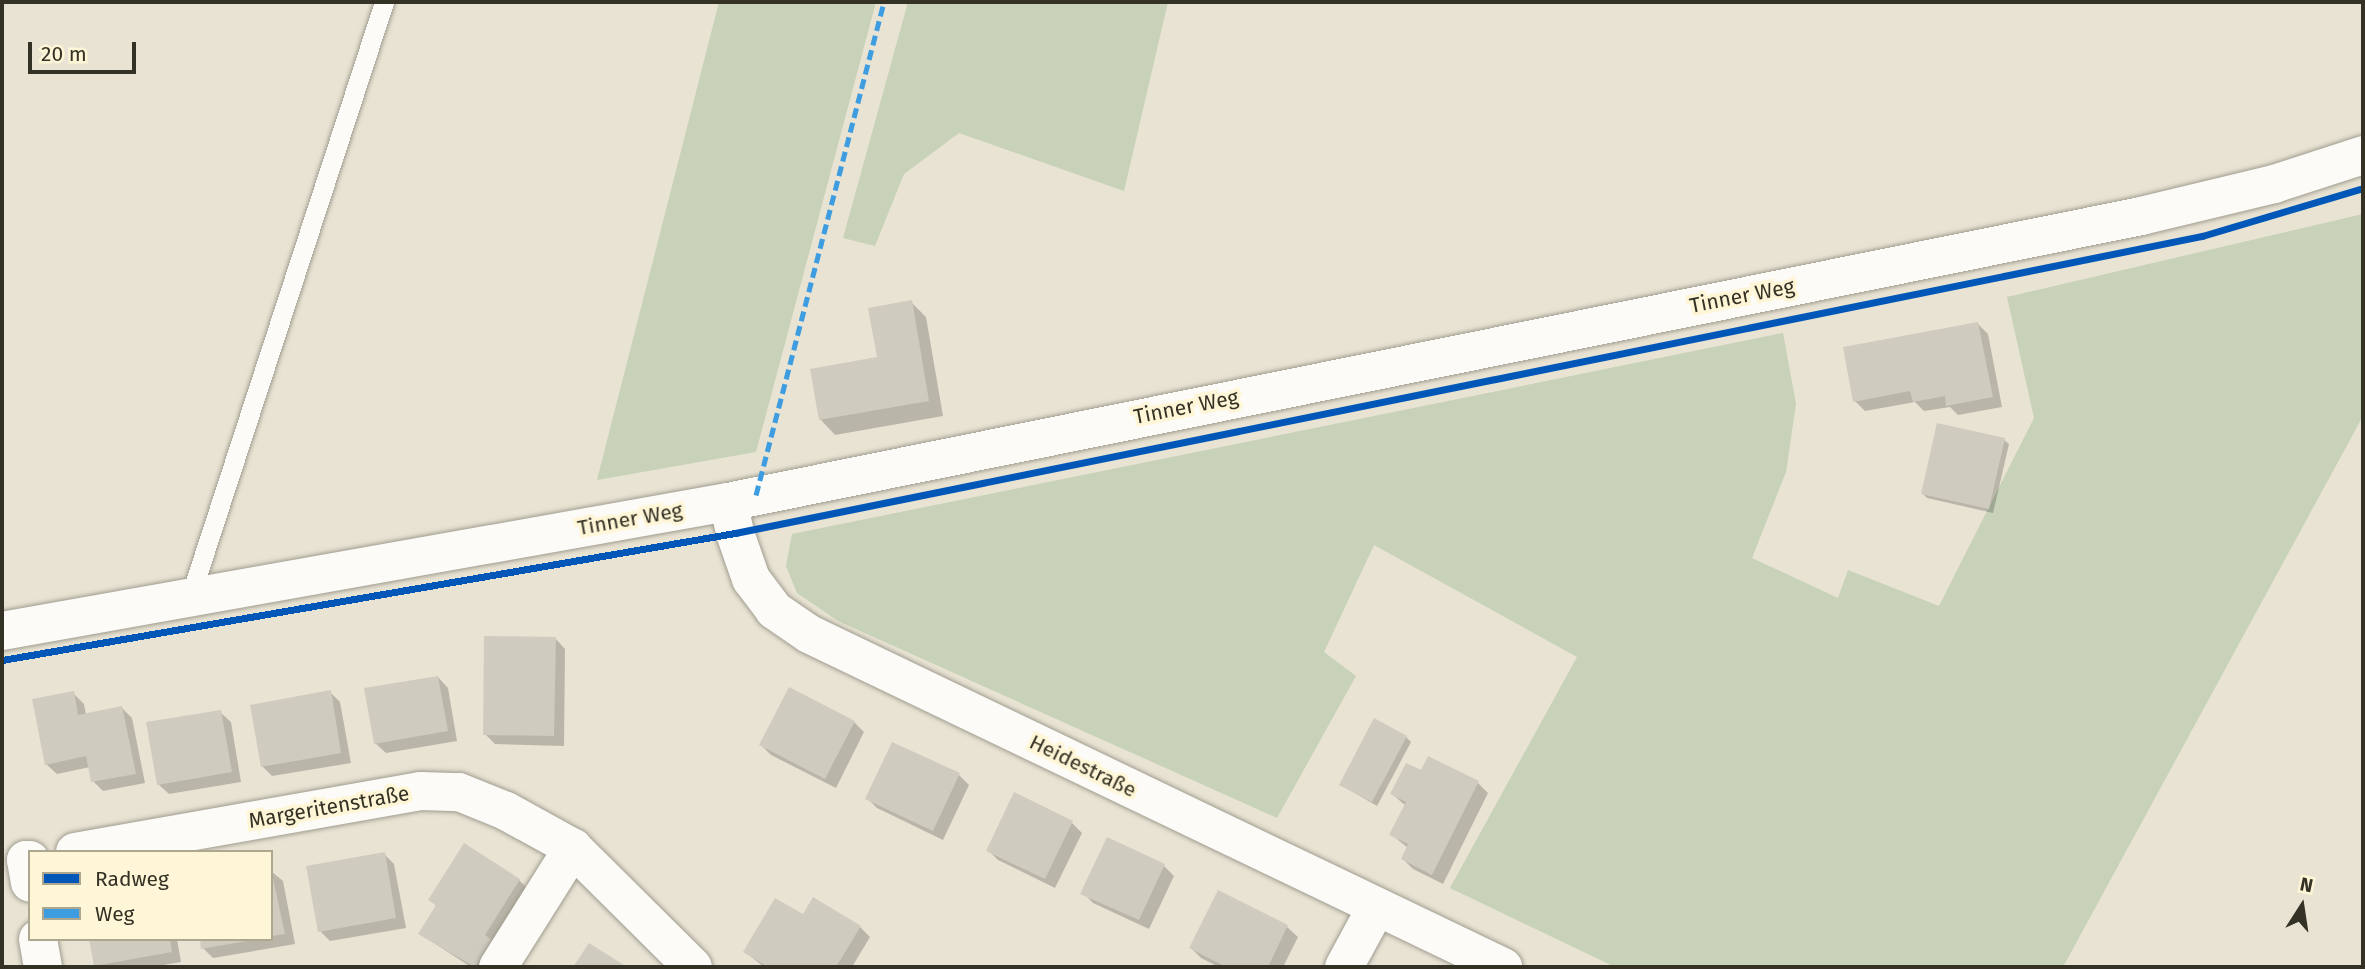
<!DOCTYPE html>
<html>
<head>
<meta charset="utf-8">
<style>
	body { margin:0 }
	#map { position:relative; width:2365px; height:969px; overflow:hidden; background:#e8e3d3; font-family:"Fira Sans",sans-serif }
	div>[style] { position:absolute }
	.green>* { inset:0; background:#c7d2b8 }
	.shadow>* { inset:0; background:#0003 }
	.building>* { inset:0; background:#cfcbbf }
	.roads { filter:drop-shadow(0 0 2px #a09d90) drop-shadow(0 0 2px #a09d90) }
	.lane>* { height:19px; margin:-9.5px; padding:0 9.5px; transform-origin:9.5px; border-radius:9.5px; background:#fcfbf8 }
	.street>* { height:38px; margin:-19px; padding:0 19px; transform-origin:19px; border-radius:19px; background:#fcfbf8 }
	.secondary>* { height:38px; margin:-19px; padding:0 19px; transform-origin:19px; border-radius:19px; background:#fcfbf8 }
	.quiet>* { height:5px; margin-top:-2.5px; transform-origin:0; background:repeating-linear-gradient(90deg,#3e9de0 0 10px,transparent 0 15px) }
	.cycleway>* { height:7px; margin:-3.5px; padding:0 3.5px; transform-origin:3.5px; border-radius:3.5px; background:#0057b8 }
	span { translate:-50% -50%; white-space:nowrap; text-align:center; line-height:1.15; -webkit-text-stroke:7px #fff6d7; paint-order:stroke }
	.street-label { font-size:21px; color:#343125 }
	.frame { position:absolute; inset:0; border:4px solid #343125; pointer-events:none }
	.legend { position:absolute; left:28px; top:850px; width:245px; height:91px; box-sizing:border-box; background:#fff6d7; border:2px solid #aea790; margin:0; padding:9px 12px; list-style:none; font-size:21px; color:#343125 }
	.legend li { display:flex; align-items:center; gap:14px; height:35px }
	.legend b { width:35px; border:2px solid #aea790 }
	.north { position:absolute; left:2267px; top:871px; width:70px; height:70px; -webkit-text-stroke:5px #fff6d7; paint-order:stroke; rotate:12deg; font-size:19px; font-weight:700; line-height:28px; text-align:center; color:#343125 }
	.north::after { content:''; display:block; margin:auto; width:24px; height:32px; background:#343125; clip-path:polygon(50% 0,100% 100%,50% 72%,0 100%) }
	.scale { position:absolute; left:28px; top:42px; width:108px; height:32px; box-sizing:border-box; border:4px solid #343125; border-top:0; padding-left:9px; font-size:21px; line-height:24px; white-space:nowrap; color:#343125; -webkit-text-stroke:5px #fff6d7; paint-order:stroke }
</style>
</head>
<body>
<div id="map">
	<div class="green">
		<div style="clip-path:polygon(719px 2px,876px 2px,756px 452px,597px 480px)"></div>
		<div style="clip-path:polygon(908px 2px,1168px 2px,1124px 191px,959px 133px,904px 174px,875px 246px,843px 238px)"></div>
		<div style="clip-path:polygon(2363px 214px,2363px 416px,2063px 967px,1615px 967px,1450px 888px,1577px 657px,1374px 545px,1324px 652px,1356px 676px,1277px 818px,838px 621px,797px 593px,786px 566px,792px 534px,1783px 333px,1796px 404px,1786px 472px,1752px 558px,1838px 598px,1848px 570px,1939px 606px,2034px 418px,2007px 297px)"></div>
	</div>
	<div class="shadow">
		<div style="clip-path:polygon(911px 302px,926px 317px,943px 416px,835px 435px,820px 419px,879px 359px)"></div>
		<div style="clip-path:polygon(1978px 324px,1988px 334px,2002px 407px,1958px 415px,1950px 407px,1924px 411px,1915px 402px,1865px 411px,1855px 401px)"></div>
		<div style="clip-path:polygon(2004px 440px,2009px 444px,1993px 513px,1927px 498px,1923px 494px)"></div>
		<div style="clip-path:polygon(555px 638px,565px 649px,564px 746px,495px 744px,485px 734px)"></div>
		<div style="clip-path:polygon(438px 677px,448px 688px,457px 741px,386px 753px,375px 743px)"></div>
		<div style="clip-path:polygon(330px 692px,340px 702px,351px 763px,272px 776px,262px 766px)"></div>
		<div style="clip-path:polygon(73px 693px,84px 704px,86px 715px,122px 708px,132px 718px,145px 783px,103px 791px,93px 781px,90px 767px,57px 774px,46px 764px)"></div>
		<div style="clip-path:polygon(220px 712px,231px 722px,241px 782px,169px 794px,158px 784px)"></div>
		<div style="clip-path:polygon(854px 722px,864px 732px,836px 788px,771px 755px,761px 745px)"></div>
		<div style="clip-path:polygon(1406px 737px,1411px 742px,1377px 806px,1341px 785px)"></div>
		<div style="clip-path:polygon(959px 775px,969px 785px,943px 840px,877px 808px,867px 798px)"></div>
		<div style="clip-path:polygon(1478px 783px,1488px 793px,1443px 884px,1413px 869px,1403px 859px,1408px 848px,1392px 835px,1406px 806px,1392px 794px)"></div>
		<div style="clip-path:polygon(1072px 823px,1082px 833px,1055px 888px,998px 860px,988px 850px)"></div>
		<div style="clip-path:polygon(464px 846px,519px 880px,529px 890px,483px 967px,471px 967px,420px 934px,437px 907px,431px 900px)"></div>
		<div style="clip-path:polygon(384px 854px,394px 864px,406px 928px,330px 941px,320px 931px)"></div>
		<div style="clip-path:polygon(1164px 866px,1174px 876px,1149px 929px,1093px 903px,1083px 893px)"></div>
		<div style="clip-path:polygon(271px 871px,283px 881px,295px 944px,213px 958px,203px 948px,201px 939px,271px 939px)"></div>
		<div style="clip-path:polygon(1219px 893px,1287px 927px,1298px 937px,1283px 967px,1219px 967px,1201px 958px,1191px 948px)"></div>
		<div style="clip-path:polygon(803px 916px,860px 927px,870px 937px,852px 967px,764px 967px,745px 952px)"></div>
		<div style="clip-path:polygon(91px 939px,177px 939px,181px 962px,152px 967px,98px 967px)"></div>
	</div>
	<div class="building">
		<div style="clip-path:polygon(912px 300px,929px 401px,819px 420px,810px 369px,877px 357px,868px 308px)"></div>
		<div style="clip-path:polygon(1978px 322px,1993px 397px,1946px 406px,1945px 396px,1913px 402px,1910px 391px,1853px 402px,1843px 347px)"></div>
		<div style="clip-path:polygon(1937px 423px,2005px 438px,1989px 509px,1921px 494px)"></div>
		<div style="clip-path:polygon(484px 636px,556px 637px,554px 736px,483px 735px)"></div>
		<div style="clip-path:polygon(438px 676px,448px 731px,374px 744px,364px 688px)"></div>
		<div style="clip-path:polygon(789px 687px,855px 721px,825px 779px,759px 745px)"></div>
		<div style="clip-path:polygon(331px 690px,341px 753px,261px 767px,250px 705px)"></div>
		<div style="clip-path:polygon(74px 691px,78px 715px,122px 706px,136px 774px,91px 782px,86px 756px,45px 765px,32px 699px)"></div>
		<div style="clip-path:polygon(221px 710px,232px 772px,157px 785px,146px 722px)"></div>
		<div style="clip-path:polygon(1374px 718px,1407px 736px,1372px 802px,1339px 785px)"></div>
		<div style="clip-path:polygon(892px 742px,960px 773px,933px 831px,865px 799px)"></div>
		<div style="clip-path:polygon(1428px 756px,1479px 781px,1432px 875px,1401px 859px,1408px 844px,1389px 835px,1406px 802px,1390px 794px,1406px 763px,1421px 770px)"></div>
		<div style="clip-path:polygon(1014px 792px,1073px 821px,1045px 879px,986px 851px)"></div>
		<div style="clip-path:polygon(1107px 837px,1165px 864px,1139px 920px,1080px 894px)"></div>
		<div style="clip-path:polygon(464px 843px,520px 879px,485px 935px,492px 940px,475px 967px,418px 934px,436px 905px,428px 900px)"></div>
		<div style="clip-path:polygon(385px 852px,396px 918px,318px 932px,306px 866px)"></div>
		<div style="clip-path:polygon(271px 869px,285px 934px,271px 936px)"></div>
		<div style="clip-path:polygon(1218px 890px,1288px 925px,1268px 967px,1226px 967px,1189px 948px)"></div>
		<div style="clip-path:polygon(813px 897px,861px 926px,836px 967px,768px 967px,743px 952px,775px 898px,803px 914px)"></div>
		<div style="clip-path:polygon(89px 939px,170px 939px,172px 952px,94px 966px)"></div>
		<div style="clip-path:polygon(200px 939px,247px 939px,247px 941px,201px 949px)"></div>
		<div style="clip-path:polygon(589px 943px,627px 967px,573px 967px)"></div>
	</div>
	<div class="roads">
		<div class="lane">
			<div style="left:190px;top:597px;width:626px;rotate:-71.94deg"></div>
		</div>
		<div class="street">
			<div style="left:728px;top:502px;width:32px;rotate:77deg"></div>
			<div style="left:735px;top:533px;width:49px;rotate:70.8deg"></div>
			<div style="left:751px;top:579px;width:39px;rotate:53deg"></div>
			<div style="left:774px;top:610px;width:42px;rotate:34.4deg"></div>
			<div style="left:809px;top:634px;width:770px;rotate:25.63deg"></div>
			<div style="left:75px;top:852px;width:351px;rotate:-10deg"></div>
			<div style="left:421px;top:791px;width:38px;rotate:2deg"></div>
			<div style="left:459px;top:792px;width:51px;rotate:22deg"></div>
			<div style="left:506px;top:811px;width:77px;rotate:28.9deg"></div>
			<div style="left:573px;top:848px;width:169px;rotate:44.8deg"></div>
			<div style="left:30px;top:860px;width:4px;rotate:180deg"></div>
			<div style="left:26px;top:860px;width:23px;rotate:80deg"></div>
			<div style="left:38px;top:939px;width:28px;rotate:80deg"></div>
			<div style="left:498px;top:967px;width:141px;rotate:-57.8deg"></div>
			<div style="left:1344px;top:967px;width:67px;rotate:-61.5deg"></div>
		</div>
		<div class="secondary">
			<div style="left:2px;top:631px;width:737px;rotate:-10.08deg"></div>
			<div style="left:728px;top:502px;width:1442px;rotate:-11.44deg"></div>
			<div style="left:2141px;top:216px;width:137px;rotate:-13.5deg"></div>
			<div style="left:2274px;top:184px;width:94px;rotate:-18deg"></div>
		</div>
	</div>
	<div class="quiet">
		<div style="left:756px;top:495px;width:509px;rotate:-75.45deg"></div>
	</div>
	<div class="cycleway">
		<div style="left:2px;top:660px;width:744px;rotate:-9.83deg"></div>
		<div style="left:735px;top:533px;width:1497px;rotate:-11.45deg"></div>
		<div style="left:2202px;top:236px;width:168px;rotate:-16.6deg"></div>
	</div>
	<div class="street-label">
		<span style="left:1742px;top:296px;rotate:-11deg">Tinner Weg</span>
		<span style="left:1186px;top:407px;rotate:-11deg">Tinner Weg</span>
		<span style="left:630px;top:519px;rotate:-10deg">Tinner Weg</span>
		<span style="left:1083px;top:766px;rotate:26deg">Heidestraße</span>
		<span style="left:329px;top:807px;rotate:-10deg">Margeritenstraße</span>
	</div>
	<div class="frame"></div>
	<ul class="legend">
	<li><b style="height:9px;background:#0057b8"></b>Radweg</li>
	<li><b style="height:9px;background:#3e9de0"></b>Weg</li>
	</ul>
	<div class="north">N</div>
	<div class="scale">20 m</div>
</div>
</body>
</html>
